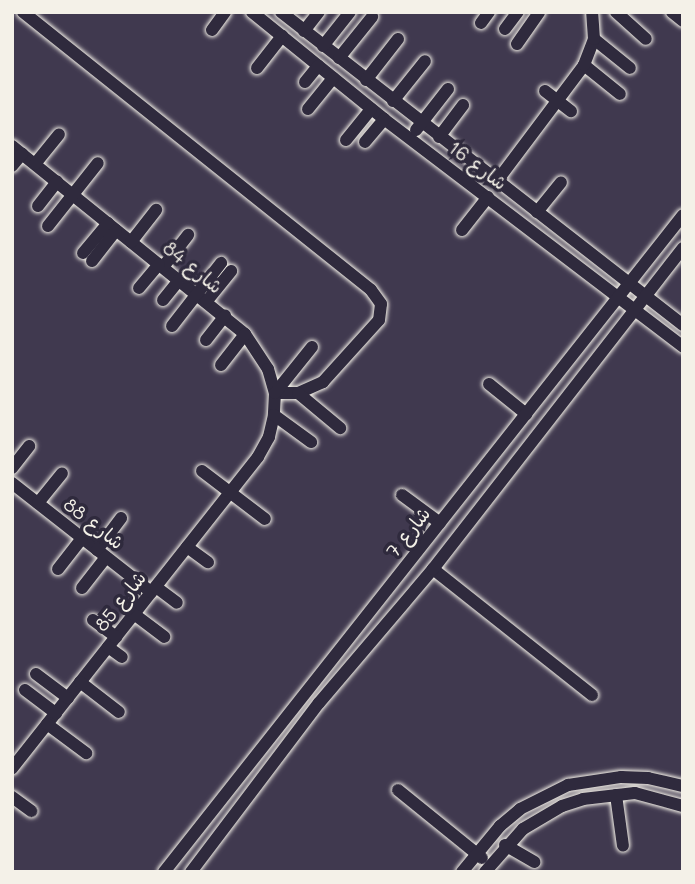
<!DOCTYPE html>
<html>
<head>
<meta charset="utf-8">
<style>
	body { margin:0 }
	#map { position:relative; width:695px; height:884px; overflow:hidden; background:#2f2a3d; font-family:Mali,"Playpen Sans Arabic",sans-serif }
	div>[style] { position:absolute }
	.built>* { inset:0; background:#40394f }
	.roads { filter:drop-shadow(0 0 2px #f4f1e8) drop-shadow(0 0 2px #f4f1e8) }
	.minor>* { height:12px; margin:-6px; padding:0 6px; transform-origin:6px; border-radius:6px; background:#2f2a3d }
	span { translate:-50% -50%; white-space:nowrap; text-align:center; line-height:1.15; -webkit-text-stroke:7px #2f2a3d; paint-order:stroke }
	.street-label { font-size:19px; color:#f4f1e8 }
	.frame { position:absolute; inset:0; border:14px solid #f4f1e8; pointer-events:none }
</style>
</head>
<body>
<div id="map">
	<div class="built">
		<div style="clip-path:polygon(12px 12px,683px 12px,683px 872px,12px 872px)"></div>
	</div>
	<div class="roads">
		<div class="minor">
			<div style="left:23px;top:12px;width:445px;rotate:38.6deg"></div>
			<div style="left:371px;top:290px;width:17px;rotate:54deg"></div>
			<div style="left:381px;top:304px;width:16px;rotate:97deg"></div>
			<div style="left:379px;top:320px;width:84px;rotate:132.1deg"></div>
			<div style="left:323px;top:382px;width:27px;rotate:156deg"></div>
			<div style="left:298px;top:393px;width:23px;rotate:180deg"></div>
			<div style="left:252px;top:12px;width:170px;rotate:39deg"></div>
			<div style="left:384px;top:119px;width:376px;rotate:37.3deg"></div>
			<div style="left:281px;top:12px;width:509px;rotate:37.9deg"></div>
			<div style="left:616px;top:12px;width:40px;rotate:42deg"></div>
			<div style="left:672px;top:12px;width:14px;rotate:39deg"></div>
			<div style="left:481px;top:23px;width:14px;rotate:-54deg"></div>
			<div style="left:505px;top:29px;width:21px;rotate:-53deg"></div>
			<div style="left:212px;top:30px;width:22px;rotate:-54deg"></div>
			<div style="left:304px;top:31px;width:24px;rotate:-52deg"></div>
			<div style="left:594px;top:39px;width:46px;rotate:38.9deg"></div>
			<div style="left:517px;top:44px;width:39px;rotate:-55deg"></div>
			<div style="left:323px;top:46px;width:43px;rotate:-51.5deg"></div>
			<div style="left:339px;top:58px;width:53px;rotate:-51.2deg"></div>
			<div style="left:584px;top:65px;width:46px;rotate:38.9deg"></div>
			<div style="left:257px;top:68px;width:41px;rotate:-52deg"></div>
			<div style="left:366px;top:80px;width:52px;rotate:-52deg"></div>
			<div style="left:305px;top:82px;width:21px;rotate:-51deg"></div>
			<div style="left:545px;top:91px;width:33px;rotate:38deg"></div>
			<div style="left:393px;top:101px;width:51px;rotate:-51.3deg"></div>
			<div style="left:308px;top:109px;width:40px;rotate:-51deg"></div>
			<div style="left:416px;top:130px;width:52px;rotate:-52deg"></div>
			<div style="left:439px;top:137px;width:40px;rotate:-53deg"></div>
			<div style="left:346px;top:140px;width:40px;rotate:-51deg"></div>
			<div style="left:365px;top:142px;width:30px;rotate:-50deg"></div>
			<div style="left:12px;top:146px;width:299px;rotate:38.9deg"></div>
			<div style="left:245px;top:334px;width:42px;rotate:56.7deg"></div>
			<div style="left:268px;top:369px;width:25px;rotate:74deg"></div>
			<div style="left:275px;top:393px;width:22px;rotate:93deg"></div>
			<div style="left:274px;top:415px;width:23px;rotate:103deg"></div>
			<div style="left:269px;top:437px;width:23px;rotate:119deg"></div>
			<div style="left:258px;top:457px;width:397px;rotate:128.3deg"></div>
			<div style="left:35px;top:164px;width:38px;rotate:-51deg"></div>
			<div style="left:12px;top:166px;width:16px;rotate:-50deg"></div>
			<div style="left:497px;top:181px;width:145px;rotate:-53.1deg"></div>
			<div style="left:584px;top:65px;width:28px;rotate:-69deg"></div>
			<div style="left:594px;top:39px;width:27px;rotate:-94deg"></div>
			<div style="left:38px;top:206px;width:31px;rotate:-52deg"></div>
			<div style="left:537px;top:212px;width:38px;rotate:-51deg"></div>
			<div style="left:48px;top:226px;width:80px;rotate:-51.6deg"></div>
			<div style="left:462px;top:230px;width:42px;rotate:-51.8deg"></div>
			<div style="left:131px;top:242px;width:41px;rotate:-52deg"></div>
			<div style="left:83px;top:253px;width:39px;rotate:-50deg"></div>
			<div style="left:92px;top:261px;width:39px;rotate:-52deg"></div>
			<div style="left:163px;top:267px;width:41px;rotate:-52deg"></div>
			<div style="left:139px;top:288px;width:31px;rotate:-50deg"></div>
			<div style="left:163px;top:300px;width:26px;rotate:-51deg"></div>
			<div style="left:206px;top:302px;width:40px;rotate:-51deg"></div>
			<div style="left:172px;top:326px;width:80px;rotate:-52.1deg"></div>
			<div style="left:206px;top:340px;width:31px;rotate:-52deg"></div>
			<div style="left:221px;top:365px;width:39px;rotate:-52deg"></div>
			<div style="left:489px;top:384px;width:48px;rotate:39deg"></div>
			<div style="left:275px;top:393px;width:59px;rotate:-51.2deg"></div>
			<div style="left:298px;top:393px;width:55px;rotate:39.8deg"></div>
			<div style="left:274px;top:415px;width:46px;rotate:36.1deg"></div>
			<div style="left:12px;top:468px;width:28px;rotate:-52deg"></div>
			<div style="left:202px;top:471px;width:79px;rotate:37.3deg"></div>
			<div style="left:12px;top:483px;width:177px;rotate:38.1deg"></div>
			<div style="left:402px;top:495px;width:47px;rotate:36.4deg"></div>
			<div style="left:38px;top:503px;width:38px;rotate:-51deg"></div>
			<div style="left:187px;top:547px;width:26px;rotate:36deg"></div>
			<div style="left:97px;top:550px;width:40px;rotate:-53deg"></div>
			<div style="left:58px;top:569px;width:39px;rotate:-52deg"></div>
			<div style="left:433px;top:569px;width:203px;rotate:38.4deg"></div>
			<div style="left:156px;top:587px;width:26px;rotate:37deg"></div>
			<div style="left:82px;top:588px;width:39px;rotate:-52deg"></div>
			<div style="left:134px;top:614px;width:38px;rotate:37deg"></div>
			<div style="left:93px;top:620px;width:29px;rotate:36deg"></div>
			<div style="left:108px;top:647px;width:17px;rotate:36deg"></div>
			<div style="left:36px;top:674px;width:40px;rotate:37deg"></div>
			<div style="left:80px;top:682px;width:49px;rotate:37.6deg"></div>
			<div style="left:25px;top:690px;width:39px;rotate:37deg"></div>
			<div style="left:47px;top:724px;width:49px;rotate:36.6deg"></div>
			<div style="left:398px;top:790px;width:108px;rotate:39deg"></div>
			<div style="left:616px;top:795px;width:51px;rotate:82.2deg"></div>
			<div style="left:12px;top:797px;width:24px;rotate:36deg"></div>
			<div style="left:505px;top:845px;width:34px;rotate:30deg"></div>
			<div style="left:164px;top:872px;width:837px;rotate:-51.69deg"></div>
			<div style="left:191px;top:872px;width:212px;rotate:-52.9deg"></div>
			<div style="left:319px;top:703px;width:176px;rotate:-49.6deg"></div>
			<div style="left:433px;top:569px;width:407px;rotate:-52.1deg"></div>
			<div style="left:462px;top:872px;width:60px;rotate:-50.4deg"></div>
			<div style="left:500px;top:826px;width:26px;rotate:-40deg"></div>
			<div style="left:520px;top:809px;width:54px;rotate:-26.6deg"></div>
			<div style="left:568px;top:785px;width:54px;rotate:-8.6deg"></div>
			<div style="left:621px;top:777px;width:27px;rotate:2deg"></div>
			<div style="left:648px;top:778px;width:36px;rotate:13deg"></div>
			<div style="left:485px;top:872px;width:57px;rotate:-48.5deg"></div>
			<div style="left:523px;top:829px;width:45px;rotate:-30.5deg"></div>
			<div style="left:562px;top:806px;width:22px;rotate:-18deg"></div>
			<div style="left:583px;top:799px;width:52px;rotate:-6.6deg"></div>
			<div style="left:635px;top:793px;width:50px;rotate:15.2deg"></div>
		</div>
	</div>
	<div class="street-label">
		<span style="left:478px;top:165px;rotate:37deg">شارع 16</span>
		<span style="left:193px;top:267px;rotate:39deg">شارع 84</span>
		<span style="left:94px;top:523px;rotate:38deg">شارع 88</span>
		<span style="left:408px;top:532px;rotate:-52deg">شارع 7</span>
		<span style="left:120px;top:601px;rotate:-52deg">شارع 85</span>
	</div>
	<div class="frame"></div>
</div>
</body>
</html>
